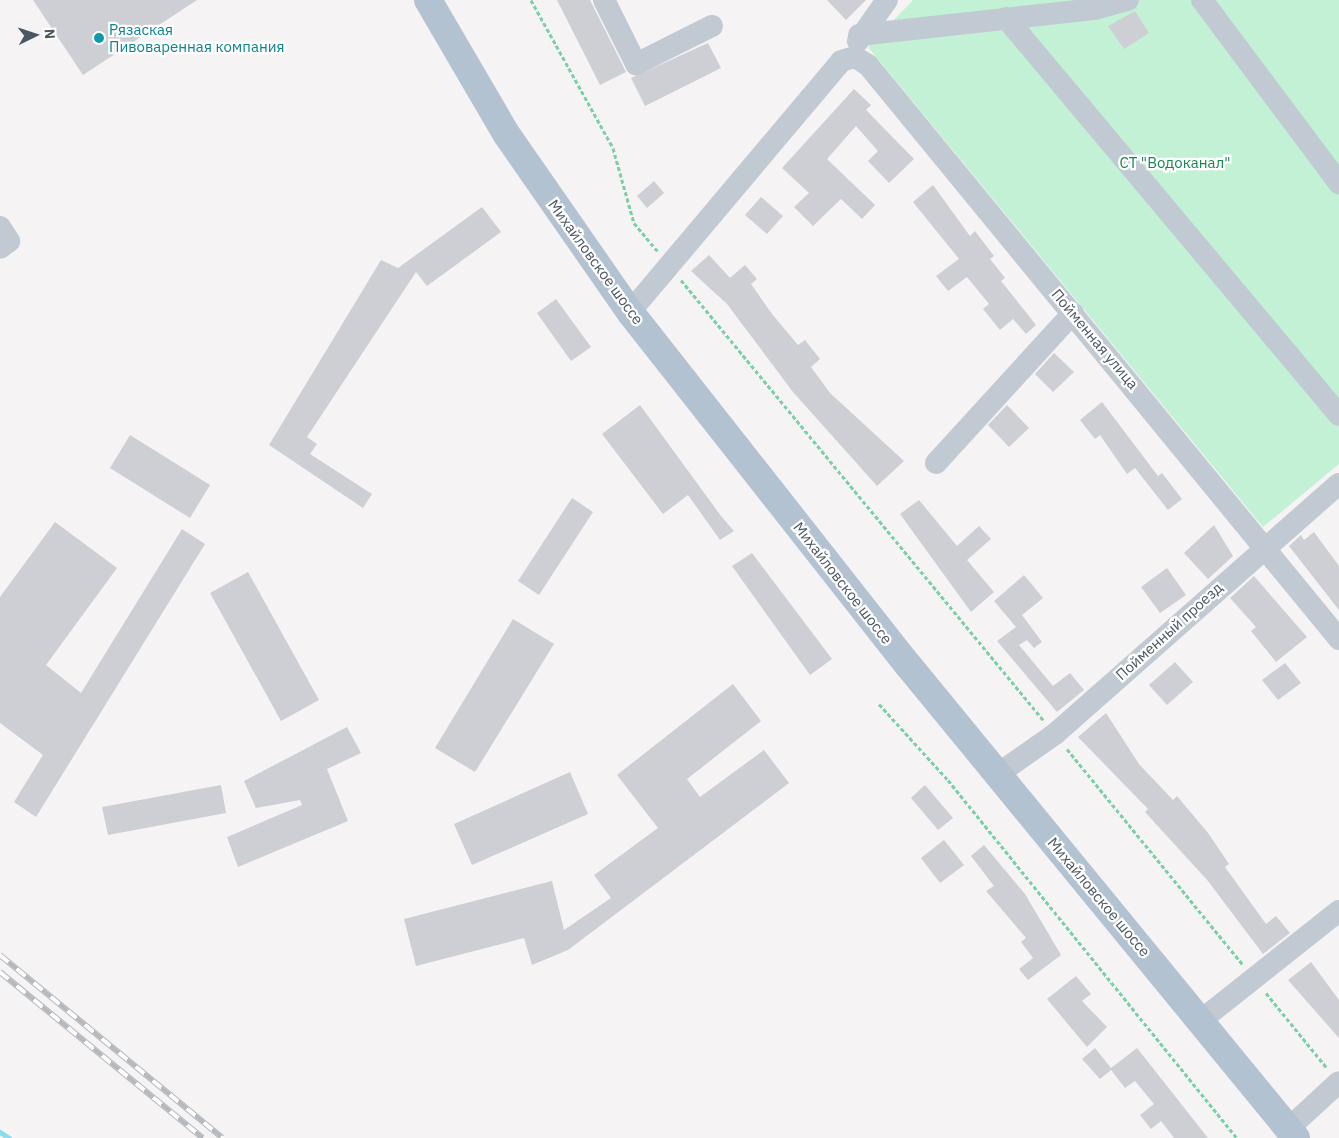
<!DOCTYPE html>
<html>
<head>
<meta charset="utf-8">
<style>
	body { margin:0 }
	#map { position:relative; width:1339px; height:1138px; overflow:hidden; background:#f5f3f3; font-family:"IBM Plex Sans",sans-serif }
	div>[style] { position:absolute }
	.green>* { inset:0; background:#c3f1d5 }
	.stream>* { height:5px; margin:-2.5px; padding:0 2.5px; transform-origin:2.5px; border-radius:2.5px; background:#90daee }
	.building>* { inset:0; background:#cdcfd5 }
	.path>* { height:3px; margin-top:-1.5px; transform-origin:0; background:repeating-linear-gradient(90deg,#7ad0a6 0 4px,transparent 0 6.5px) }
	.minor>* { height:22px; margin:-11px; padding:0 11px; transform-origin:11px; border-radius:11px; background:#c1cad2 }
	.major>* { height:28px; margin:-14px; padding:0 14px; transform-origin:14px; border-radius:14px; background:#b3c2d1 }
	.rail>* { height:5.5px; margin-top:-2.75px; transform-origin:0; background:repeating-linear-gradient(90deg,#fff 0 11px,#b5b8bd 0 22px); box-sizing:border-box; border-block:1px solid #b5b8bd }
	.dots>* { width:14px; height:14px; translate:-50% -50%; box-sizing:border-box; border:2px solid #fff; border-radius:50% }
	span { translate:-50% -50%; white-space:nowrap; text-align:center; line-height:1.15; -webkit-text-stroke:4.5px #fff; paint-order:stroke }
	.culture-label { font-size:15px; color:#0d838f }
	.left { translate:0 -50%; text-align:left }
	.park-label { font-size:15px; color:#17864f }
	.street-label { font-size:15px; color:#4a5661 }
	.north { position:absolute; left:10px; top:10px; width:50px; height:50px; -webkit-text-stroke:4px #fff; paint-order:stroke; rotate:86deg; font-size:14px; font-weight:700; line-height:20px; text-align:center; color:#4a5661 }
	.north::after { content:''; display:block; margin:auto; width:18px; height:22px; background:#4a5661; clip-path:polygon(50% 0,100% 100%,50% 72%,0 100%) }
</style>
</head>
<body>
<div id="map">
	<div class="green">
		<div style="clip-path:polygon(913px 0,1339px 0,1339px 464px,1263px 527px,868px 47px)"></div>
	</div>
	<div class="stream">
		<div style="left:0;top:1132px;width:11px;rotate:34deg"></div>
	</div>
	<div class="building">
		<div style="clip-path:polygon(33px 0,197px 0,83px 75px)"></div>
		<div style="clip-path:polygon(557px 0,590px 0,626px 72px,600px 85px)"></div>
		<div style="clip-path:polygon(827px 0,866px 0,846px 20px)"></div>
		<div style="clip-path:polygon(1135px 11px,1149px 33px,1124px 49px,1108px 26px)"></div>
		<div style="clip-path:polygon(708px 43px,721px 68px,645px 106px,631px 78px)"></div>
		<div style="clip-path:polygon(854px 89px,871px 105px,866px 110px,914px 159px,889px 183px,868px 161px,878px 151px,856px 126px,827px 159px,875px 205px,862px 219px,841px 199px,813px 226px,794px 207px,809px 193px,782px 168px)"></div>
		<div style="clip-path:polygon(654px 181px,664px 193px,647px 208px,637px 196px)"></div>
		<div style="clip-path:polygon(933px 185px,970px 236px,975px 231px,994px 256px,990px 259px,1005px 278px,1001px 281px,1036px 325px,1026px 334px,1013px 319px,1000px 330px,983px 309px,989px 304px,967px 277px,948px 291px,936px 276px,959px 259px,913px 202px)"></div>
		<div style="clip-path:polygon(761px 197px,783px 216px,767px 234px,745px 215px)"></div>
		<div style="clip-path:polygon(482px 207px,501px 232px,427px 286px,416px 272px,307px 437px,317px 444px,310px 454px,372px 494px,363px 508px,269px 445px,381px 260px,398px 268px)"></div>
		<div style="clip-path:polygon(709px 255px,730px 278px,745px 265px,757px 279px,751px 284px,772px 314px,798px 345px,805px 340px,820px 359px,811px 367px,830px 393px,904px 461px,877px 486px,793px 392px,727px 304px,691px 271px)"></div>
		<div style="clip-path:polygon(556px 299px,591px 347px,571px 361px,537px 313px)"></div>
		<div style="clip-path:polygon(1054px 353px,1074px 372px,1053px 392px,1035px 374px)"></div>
		<div style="clip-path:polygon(1102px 402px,1158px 476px,1162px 473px,1182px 499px,1168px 510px,1135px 468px,1127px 474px,1100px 435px,1095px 439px,1080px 420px)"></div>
		<div style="clip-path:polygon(640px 405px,721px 516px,734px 531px,720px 540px,688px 495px,663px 514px,602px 434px)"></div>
		<div style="clip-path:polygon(1007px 405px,1029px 428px,1009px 447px,988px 425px)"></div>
		<div style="clip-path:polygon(130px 435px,210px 485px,190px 518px,110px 468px)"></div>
		<div style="clip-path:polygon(572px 498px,593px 512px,539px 595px,518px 581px)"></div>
		<div style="clip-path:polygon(919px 500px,957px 546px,979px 526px,991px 539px,967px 560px,994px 592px,971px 612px,900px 514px)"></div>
		<div style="clip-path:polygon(55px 522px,117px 568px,46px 665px,81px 693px,182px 529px,205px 544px,36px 817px,14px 802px,43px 755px,0 723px,0 597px)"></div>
		<div style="clip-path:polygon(1214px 525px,1233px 556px,1208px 579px,1184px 553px)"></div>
		<div style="clip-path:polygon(1314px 532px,1339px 566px,1339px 610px,1289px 546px,1301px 535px,1304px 540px)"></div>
		<div style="clip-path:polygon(752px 553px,832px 659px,810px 675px,732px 566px)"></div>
		<div style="clip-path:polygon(1167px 568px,1186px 595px,1160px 613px,1141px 587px)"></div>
		<div style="clip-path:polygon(248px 572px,319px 700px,281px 721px,210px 593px)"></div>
		<div style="clip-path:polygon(1024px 575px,1043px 598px,1022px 615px,1042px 642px,1034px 648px,1027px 640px,1019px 645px,1053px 686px,1070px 673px,1084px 690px,1057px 712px,997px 641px,1016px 627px,994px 601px)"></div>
		<div style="clip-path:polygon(1254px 576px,1307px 637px,1276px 662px,1251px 631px,1256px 627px,1230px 598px)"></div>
		<div style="clip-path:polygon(513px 619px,554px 644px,475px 772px,435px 748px)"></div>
		<div style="clip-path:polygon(1175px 662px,1193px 682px,1167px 705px,1149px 685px)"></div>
		<div style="clip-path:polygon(1285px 663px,1301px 683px,1278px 700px,1262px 680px)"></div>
		<div style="clip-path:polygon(733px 684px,761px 721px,687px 779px,700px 797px,764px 750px,789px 783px,568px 950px,532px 965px,524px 938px,416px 966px,404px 919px,552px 881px,564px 930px,611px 898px,594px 875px,658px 828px,617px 775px)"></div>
		<div style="clip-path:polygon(1106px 713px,1139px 764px,1173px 800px,1177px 796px,1208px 833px,1229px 864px,1225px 867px,1266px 924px,1276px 916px,1290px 933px,1263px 954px,1208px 881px,1145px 812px,1148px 809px,1078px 737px)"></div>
		<div style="clip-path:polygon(347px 727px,361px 753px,327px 769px,348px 821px,238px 867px,227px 837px,302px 805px,300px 800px,256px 808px,244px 781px)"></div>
		<div style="clip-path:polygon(570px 772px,588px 814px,472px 865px,454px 824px)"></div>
		<div style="clip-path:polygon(221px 785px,226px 813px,108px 835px,102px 807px)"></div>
		<div style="clip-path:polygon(925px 785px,953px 818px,938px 830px,911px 798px)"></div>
		<div style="clip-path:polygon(944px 840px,964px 865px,940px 883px,921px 858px)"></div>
		<div style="clip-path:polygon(984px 845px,1025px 894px,1061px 955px,1028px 980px,1019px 969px,1033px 958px,1021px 942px,1026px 938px,986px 891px,994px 886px,971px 856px)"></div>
		<div style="clip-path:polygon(1311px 962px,1339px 1000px,1339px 1038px,1288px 980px)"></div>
		<div style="clip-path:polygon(1076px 976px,1091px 994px,1082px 1001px,1107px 1027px,1087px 1047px,1047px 999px)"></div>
		<div style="clip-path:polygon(1095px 1048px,1111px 1068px,1137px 1048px,1208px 1138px,1174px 1138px,1161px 1121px,1151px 1129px,1140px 1115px,1154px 1104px,1135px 1081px,1125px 1088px,1111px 1070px,1100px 1079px,1082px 1059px)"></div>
	</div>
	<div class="path">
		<div style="left:531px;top:0;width:169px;rotate:61deg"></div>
		<div style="left:613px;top:148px;width:78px;rotate:74.4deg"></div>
		<div style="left:634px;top:223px;width:38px;rotate:50deg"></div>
		<div style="left:681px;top:280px;width:571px;rotate:50.54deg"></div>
		<div style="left:879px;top:704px;width:103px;rotate:47.8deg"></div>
		<div style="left:948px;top:780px;width:460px;rotate:51.1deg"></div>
		<div style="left:1067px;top:749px;width:279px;rotate:50.8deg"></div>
		<div style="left:1266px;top:993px;width:97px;rotate:50.9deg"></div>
	</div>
	<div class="minor">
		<div style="left:604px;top:0;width:72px;rotate:63.4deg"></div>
		<div style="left:636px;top:64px;width:85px;rotate:-26.6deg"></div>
		<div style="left:1202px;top:0;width:229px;rotate:53.2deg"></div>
		<div style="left:1006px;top:18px;width:518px;rotate:50.01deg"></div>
		<div style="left:859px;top:35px;width:236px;rotate:-6.3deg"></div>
		<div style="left:1094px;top:9px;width:35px;rotate:-15deg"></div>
		<div style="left:858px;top:41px;width:50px;rotate:-54.7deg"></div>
		<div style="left:0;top:227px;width:17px;rotate:57deg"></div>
		<div style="left:9px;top:241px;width:11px;rotate:142deg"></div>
		<div style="left:630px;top:312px;width:328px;rotate:-49.9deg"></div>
		<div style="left:841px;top:61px;width:15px;rotate:-16deg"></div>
		<div style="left:855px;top:57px;width:15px;rotate:32deg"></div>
		<div style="left:868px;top:65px;width:743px;rotate:50.63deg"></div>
		<div style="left:936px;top:463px;width:203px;rotate:-47.6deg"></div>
		<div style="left:998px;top:774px;width:70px;rotate:-35.1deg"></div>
		<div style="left:1055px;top:734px;width:378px;rotate:-41.4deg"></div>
		<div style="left:1200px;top:1021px;width:177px;rotate:-38.4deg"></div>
		<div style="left:1288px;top:1129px;width:69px;rotate:-42.7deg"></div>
	</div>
	<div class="major">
		<div style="left:428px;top:0;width:156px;rotate:59.7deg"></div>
		<div style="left:507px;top:135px;width:216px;rotate:55.2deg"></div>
		<div style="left:630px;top:312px;width:449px;rotate:51.8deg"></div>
		<div style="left:908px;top:665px;width:612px;rotate:50.64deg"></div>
	</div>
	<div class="rail">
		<div style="left:0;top:955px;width:288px;rotate:39.4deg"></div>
		<div style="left:0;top:972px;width:262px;rotate:39.3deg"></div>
	</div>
	<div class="dots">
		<div style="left:99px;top:38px;background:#0f9aa8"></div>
	</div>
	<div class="culture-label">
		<span class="left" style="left:109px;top:38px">Рязаская<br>Пивоваренная компания</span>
	</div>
	<div class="park-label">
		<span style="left:1175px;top:163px">СТ "Водоканал"</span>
	</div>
	<div class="street-label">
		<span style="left:596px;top:262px;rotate:54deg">Михайловское шоссе</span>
		<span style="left:1095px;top:339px;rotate:50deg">Пойменная улица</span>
		<span style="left:843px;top:583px;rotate:52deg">Михайловское шоссе</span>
		<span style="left:1169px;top:631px;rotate:-42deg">Пойменный проезд</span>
		<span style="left:1099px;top:897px;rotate:50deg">Михайловское шоссе</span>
	</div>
	<div class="north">N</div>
</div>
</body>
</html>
